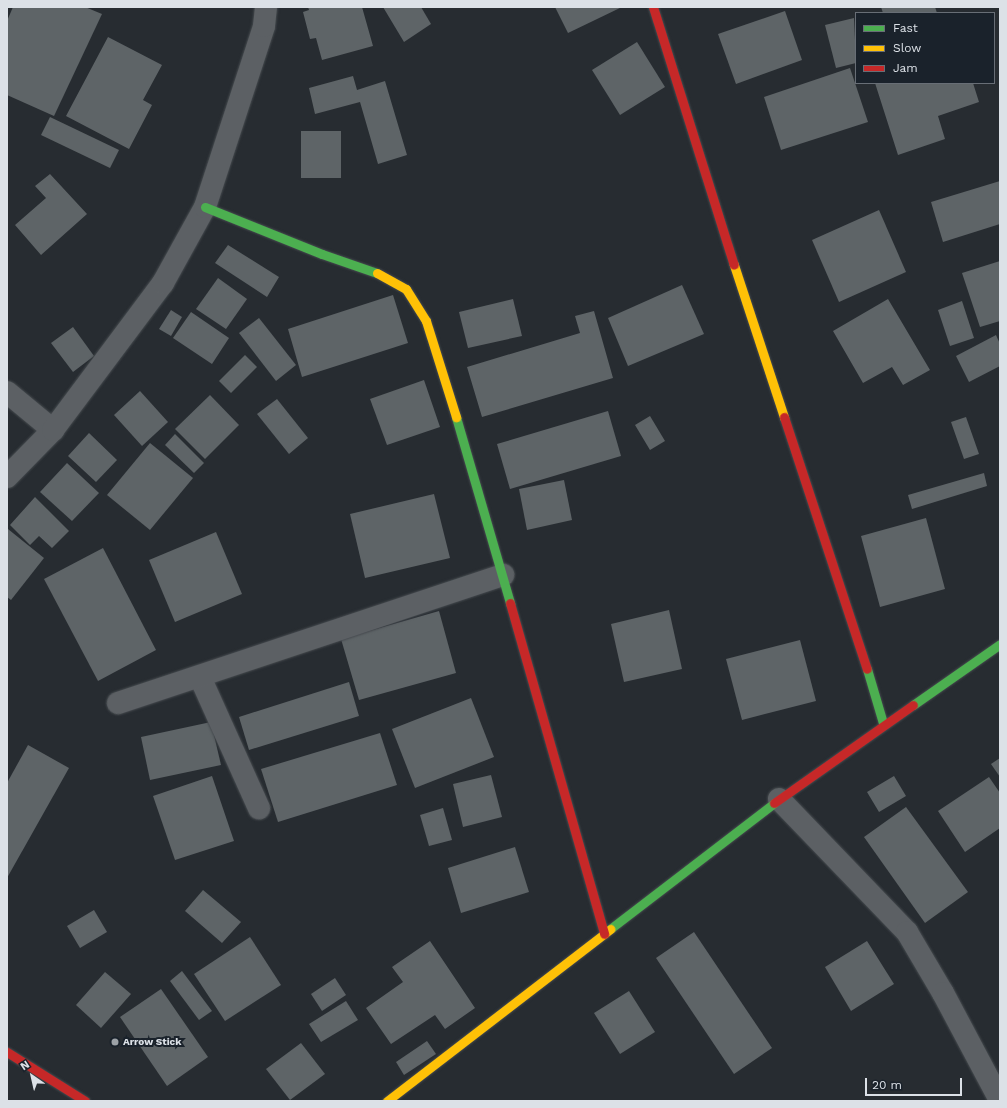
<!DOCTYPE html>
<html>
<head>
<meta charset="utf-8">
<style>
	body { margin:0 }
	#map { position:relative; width:1007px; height:1108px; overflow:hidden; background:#272c31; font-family:"Work Sans",sans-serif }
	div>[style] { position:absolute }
	.building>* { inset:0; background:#5e6467 }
	.roads { filter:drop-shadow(0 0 1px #454a4e) drop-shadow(0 0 1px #454a4e) }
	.street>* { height:22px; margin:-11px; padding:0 11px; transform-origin:11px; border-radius:11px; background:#5c6064 }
	.fast>* { height:9px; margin:-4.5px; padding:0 4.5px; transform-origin:4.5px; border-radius:4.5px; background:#4caf50 }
	.slow>* { height:9px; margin:-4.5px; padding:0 4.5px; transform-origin:4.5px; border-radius:4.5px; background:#ffc107 }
	.jam>* { height:9px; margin:-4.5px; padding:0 4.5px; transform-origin:4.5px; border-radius:4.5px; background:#c62828 }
	.dots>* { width:11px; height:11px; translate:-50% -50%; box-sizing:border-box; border:2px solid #1a222b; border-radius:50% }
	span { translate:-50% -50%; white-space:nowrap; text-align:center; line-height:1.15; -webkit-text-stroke:4px #1a222b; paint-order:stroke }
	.poi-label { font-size:10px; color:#dce1e7; font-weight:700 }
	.left { translate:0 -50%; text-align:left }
	.frame { position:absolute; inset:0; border:8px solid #dce1e7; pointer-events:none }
	.legend { position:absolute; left:855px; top:12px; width:140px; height:72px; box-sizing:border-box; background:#1a222b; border:1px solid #686e76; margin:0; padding:5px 7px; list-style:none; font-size:12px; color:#dce1e7 }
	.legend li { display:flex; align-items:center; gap:8px; height:20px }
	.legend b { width:20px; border:1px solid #686e76 }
	.north { position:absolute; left:12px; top:1056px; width:40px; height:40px; -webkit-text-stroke:3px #1a222b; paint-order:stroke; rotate:326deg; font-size:11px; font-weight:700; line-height:16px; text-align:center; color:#dce1e7 }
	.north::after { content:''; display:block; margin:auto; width:14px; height:18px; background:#dce1e7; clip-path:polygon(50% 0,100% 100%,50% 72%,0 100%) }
	.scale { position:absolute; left:865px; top:1078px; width:97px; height:18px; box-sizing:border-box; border:2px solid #dce1e7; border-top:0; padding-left:5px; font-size:12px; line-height:14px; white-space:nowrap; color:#dce1e7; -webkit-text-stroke:3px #1a222b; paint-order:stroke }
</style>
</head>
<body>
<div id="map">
	<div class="building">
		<div style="clip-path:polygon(13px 7px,85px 7px,102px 14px,54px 116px,7px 95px,7px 21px)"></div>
		<div style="clip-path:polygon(308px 7px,362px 7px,373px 46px,322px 60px,316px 38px,310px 39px,303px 12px,309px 10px)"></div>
		<div style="clip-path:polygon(383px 7px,421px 7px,431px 24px,404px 42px)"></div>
		<div style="clip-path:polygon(555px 7px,622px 7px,568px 33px)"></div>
		<div style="clip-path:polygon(881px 7px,935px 7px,937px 13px,883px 13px)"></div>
		<div style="clip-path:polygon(785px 11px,802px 60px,736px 84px,718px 34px)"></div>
		<div style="clip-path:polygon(854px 18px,856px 63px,836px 68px,825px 25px)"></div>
		<div style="clip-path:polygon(108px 37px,162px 65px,143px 100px,152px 105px,129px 149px,66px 116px)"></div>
		<div style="clip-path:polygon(637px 42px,665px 87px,620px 115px,592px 70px)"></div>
		<div style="clip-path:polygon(850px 68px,868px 122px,781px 150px,764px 97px)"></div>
		<div style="clip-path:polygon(353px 76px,357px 90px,385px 81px,407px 155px,378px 164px,360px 102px,315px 114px,309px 88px)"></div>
		<div style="clip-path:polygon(875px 83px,973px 83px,979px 102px,938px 116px,945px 139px,898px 155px)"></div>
		<div style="clip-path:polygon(50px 117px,119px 150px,110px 168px,41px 135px)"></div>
		<div style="clip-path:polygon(301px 131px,341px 131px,341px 178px,301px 178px)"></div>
		<div style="clip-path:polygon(50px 174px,87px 214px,41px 255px,15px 225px,46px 198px,35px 186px)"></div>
		<div style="clip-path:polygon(1000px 181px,1000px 224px,943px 242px,931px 202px)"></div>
		<div style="clip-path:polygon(879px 210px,906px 272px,839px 302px,812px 240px)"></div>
		<div style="clip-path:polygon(228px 245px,279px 277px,267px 297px,215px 263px)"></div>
		<div style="clip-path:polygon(1000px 261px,1000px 321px,980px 327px,962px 273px)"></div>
		<div style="clip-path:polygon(218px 278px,247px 299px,226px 329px,196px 309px)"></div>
		<div style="clip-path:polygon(682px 285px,704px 334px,628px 366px,608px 318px)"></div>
		<div style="clip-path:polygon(393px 295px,408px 343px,302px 377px,288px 329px)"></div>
		<div style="clip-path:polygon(513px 299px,522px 336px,468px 348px,459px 312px)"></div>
		<div style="clip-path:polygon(888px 299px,930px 370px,903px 385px,892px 367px,863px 383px,833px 331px)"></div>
		<div style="clip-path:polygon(962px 301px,974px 338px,950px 346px,938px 310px)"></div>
		<div style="clip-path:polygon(171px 310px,182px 317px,171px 336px,159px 329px)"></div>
		<div style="clip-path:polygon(594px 311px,613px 378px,482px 417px,467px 367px,580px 333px,575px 316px)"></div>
		<div style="clip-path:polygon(191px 312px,229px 338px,212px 364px,173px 338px)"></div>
		<div style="clip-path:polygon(259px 318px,296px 365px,276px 381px,239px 333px)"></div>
		<div style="clip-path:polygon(73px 327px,94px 356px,73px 372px,51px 343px)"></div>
		<div style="clip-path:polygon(996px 335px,1000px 344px,1000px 366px,969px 382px,956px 356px)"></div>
		<div style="clip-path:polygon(245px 355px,257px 367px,231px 393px,219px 381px)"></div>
		<div style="clip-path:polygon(424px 380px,440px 427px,387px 445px,370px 399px)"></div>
		<div style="clip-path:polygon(140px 391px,168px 422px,142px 446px,114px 415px)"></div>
		<div style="clip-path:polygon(210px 395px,239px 425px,205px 459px,175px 429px)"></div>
		<div style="clip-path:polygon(277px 399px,308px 438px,289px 454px,257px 414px)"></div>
		<div style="clip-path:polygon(608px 411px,621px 456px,510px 489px,497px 444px)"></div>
		<div style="clip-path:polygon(650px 416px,665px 441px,650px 450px,635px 425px)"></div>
		<div style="clip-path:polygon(966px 417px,979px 454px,964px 459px,951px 422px)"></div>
		<div style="clip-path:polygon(89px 433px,117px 460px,96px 482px,68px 456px)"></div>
		<div style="clip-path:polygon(175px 434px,204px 463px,194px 473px,165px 445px)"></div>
		<div style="clip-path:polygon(150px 443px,193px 478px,150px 530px,107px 495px)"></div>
		<div style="clip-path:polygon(67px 463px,99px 493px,72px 521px,40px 492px)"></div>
		<div style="clip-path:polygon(984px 473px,987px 486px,912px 509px,908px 495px)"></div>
		<div style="clip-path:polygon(564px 480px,572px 520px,527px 530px,519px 489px)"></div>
		<div style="clip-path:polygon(434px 494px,450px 558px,365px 578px,350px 514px)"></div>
		<div style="clip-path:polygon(35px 497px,69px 531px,52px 548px,39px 536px,30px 545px,10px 525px)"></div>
		<div style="clip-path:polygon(926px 518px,945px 589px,880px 607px,861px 536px)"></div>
		<div style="clip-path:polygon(8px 529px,44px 558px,11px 600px,7px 597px)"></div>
		<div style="clip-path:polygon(216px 532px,242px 594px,175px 622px,149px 560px)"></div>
		<div style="clip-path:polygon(103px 548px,156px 650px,98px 681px,44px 579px)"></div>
		<div style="clip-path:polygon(669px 610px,682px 669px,624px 682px,611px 624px)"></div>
		<div style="clip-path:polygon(439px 611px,456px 673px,359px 700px,341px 639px)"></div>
		<div style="clip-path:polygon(800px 640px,816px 701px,742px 720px,726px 659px)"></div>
		<div style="clip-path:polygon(349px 682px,359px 716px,249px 750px,239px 717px)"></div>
		<div style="clip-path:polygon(471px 698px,494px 757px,415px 788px,392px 729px)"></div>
		<div style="clip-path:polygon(211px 722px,221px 765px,150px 780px,141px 737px)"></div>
		<div style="clip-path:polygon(380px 733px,397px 785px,278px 822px,261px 769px)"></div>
		<div style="clip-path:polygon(28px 745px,69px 768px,7px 878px,7px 783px)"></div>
		<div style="clip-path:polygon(1000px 758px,1000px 777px,991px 764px)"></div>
		<div style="clip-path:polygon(491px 775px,502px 817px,463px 827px,453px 784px)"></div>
		<div style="clip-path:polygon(212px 776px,234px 841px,175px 860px,153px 796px)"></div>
		<div style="clip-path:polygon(894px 776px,906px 796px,879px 812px,867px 792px)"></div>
		<div style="clip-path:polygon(989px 777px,1000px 793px,1000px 828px,965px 852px,938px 811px)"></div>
		<div style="clip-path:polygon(906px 807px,968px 892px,925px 923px,864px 837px)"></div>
		<div style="clip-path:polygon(443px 808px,452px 840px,429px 846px,420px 815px)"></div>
		<div style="clip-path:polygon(515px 847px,529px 892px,461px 913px,448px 868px)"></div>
		<div style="clip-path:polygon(203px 890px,241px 922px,222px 943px,185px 911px)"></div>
		<div style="clip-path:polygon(94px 910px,107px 932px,80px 948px,67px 926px)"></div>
		<div style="clip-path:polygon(694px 932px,772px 1048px,734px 1074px,656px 958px)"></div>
		<div style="clip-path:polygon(250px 937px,281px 985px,225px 1021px,194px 974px)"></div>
		<div style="clip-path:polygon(430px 941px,475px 1008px,445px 1029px,435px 1015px,391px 1044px,366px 1008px,403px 982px,392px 967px)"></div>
		<div style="clip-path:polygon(867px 941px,894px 984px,851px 1011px,825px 967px)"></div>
		<div style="clip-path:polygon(182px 971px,212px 1011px,199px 1020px,170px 981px)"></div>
		<div style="clip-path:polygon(105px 972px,131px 994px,101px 1028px,76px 1005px)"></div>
		<div style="clip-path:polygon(335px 978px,346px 995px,322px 1011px,311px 994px)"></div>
		<div style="clip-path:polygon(161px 989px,208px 1057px,167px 1086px,120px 1017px)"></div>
		<div style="clip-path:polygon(629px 991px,655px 1032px,620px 1054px,594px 1013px)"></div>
		<div style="clip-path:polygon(346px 1001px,358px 1020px,321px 1042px,309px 1024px)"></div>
		<div style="clip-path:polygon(427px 1041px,436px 1054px,404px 1075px,396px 1062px)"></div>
		<div style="clip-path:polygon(301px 1043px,325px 1074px,290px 1100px,266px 1069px)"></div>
	</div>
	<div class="roads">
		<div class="street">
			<div style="left:7px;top:392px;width:60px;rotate:39.6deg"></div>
			<div style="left:7px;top:477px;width:66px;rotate:-45.6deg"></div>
			<div style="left:53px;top:430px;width:184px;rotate:-53.2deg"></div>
			<div style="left:163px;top:283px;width:87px;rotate:-61.1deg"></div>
			<div style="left:205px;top:207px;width:190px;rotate:-71.9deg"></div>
			<div style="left:264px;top:26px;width:19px;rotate:-84deg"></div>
			<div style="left:200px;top:677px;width:144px;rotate:65.8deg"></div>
			<div style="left:118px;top:703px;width:406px;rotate:-18.4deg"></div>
			<div style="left:779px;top:799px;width:185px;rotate:46.1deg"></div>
			<div style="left:907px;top:932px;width:71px;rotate:59.5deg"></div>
			<div style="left:943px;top:993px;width:121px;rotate:62deg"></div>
		</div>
		<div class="fast">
			<div style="left:205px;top:207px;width:126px;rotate:21.9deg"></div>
			<div style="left:322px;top:254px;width:58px;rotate:19.1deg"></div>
			<div style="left:456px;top:417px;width:194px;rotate:73.8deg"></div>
			<div style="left:867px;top:669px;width:56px;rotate:73.5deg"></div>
			<div style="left:913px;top:705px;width:106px;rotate:-35deg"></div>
			<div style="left:610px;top:929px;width:207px;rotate:-37.5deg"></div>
		</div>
		<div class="slow">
			<div style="left:734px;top:265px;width:160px;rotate:71.8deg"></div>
			<div style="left:377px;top:273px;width:33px;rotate:29deg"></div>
			<div style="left:406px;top:289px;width:38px;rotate:58deg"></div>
			<div style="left:426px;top:321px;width:101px;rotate:72.6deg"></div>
			<div style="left:387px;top:1101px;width:282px;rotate:-37.6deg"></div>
		</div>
		<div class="jam">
			<div style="left:653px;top:7px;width:270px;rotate:72.6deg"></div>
			<div style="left:784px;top:417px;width:265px;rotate:71.8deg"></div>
			<div style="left:510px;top:603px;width:344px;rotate:74.1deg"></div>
			<div style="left:774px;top:803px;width:170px;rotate:-35.2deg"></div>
			<div style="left:7px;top:1052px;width:92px;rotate:32.1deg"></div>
		</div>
	</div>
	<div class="dots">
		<div style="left:115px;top:1042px;background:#9da2a7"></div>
	</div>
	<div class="poi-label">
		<span class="left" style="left:123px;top:1042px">Arrow Stick</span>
	</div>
	<div class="frame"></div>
	<ul class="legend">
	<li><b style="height:5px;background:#4caf50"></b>Fast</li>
	<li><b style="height:5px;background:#ffc107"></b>Slow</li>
	<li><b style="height:5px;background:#c62828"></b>Jam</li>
	</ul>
	<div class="north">N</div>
	<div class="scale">20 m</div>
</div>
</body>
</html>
